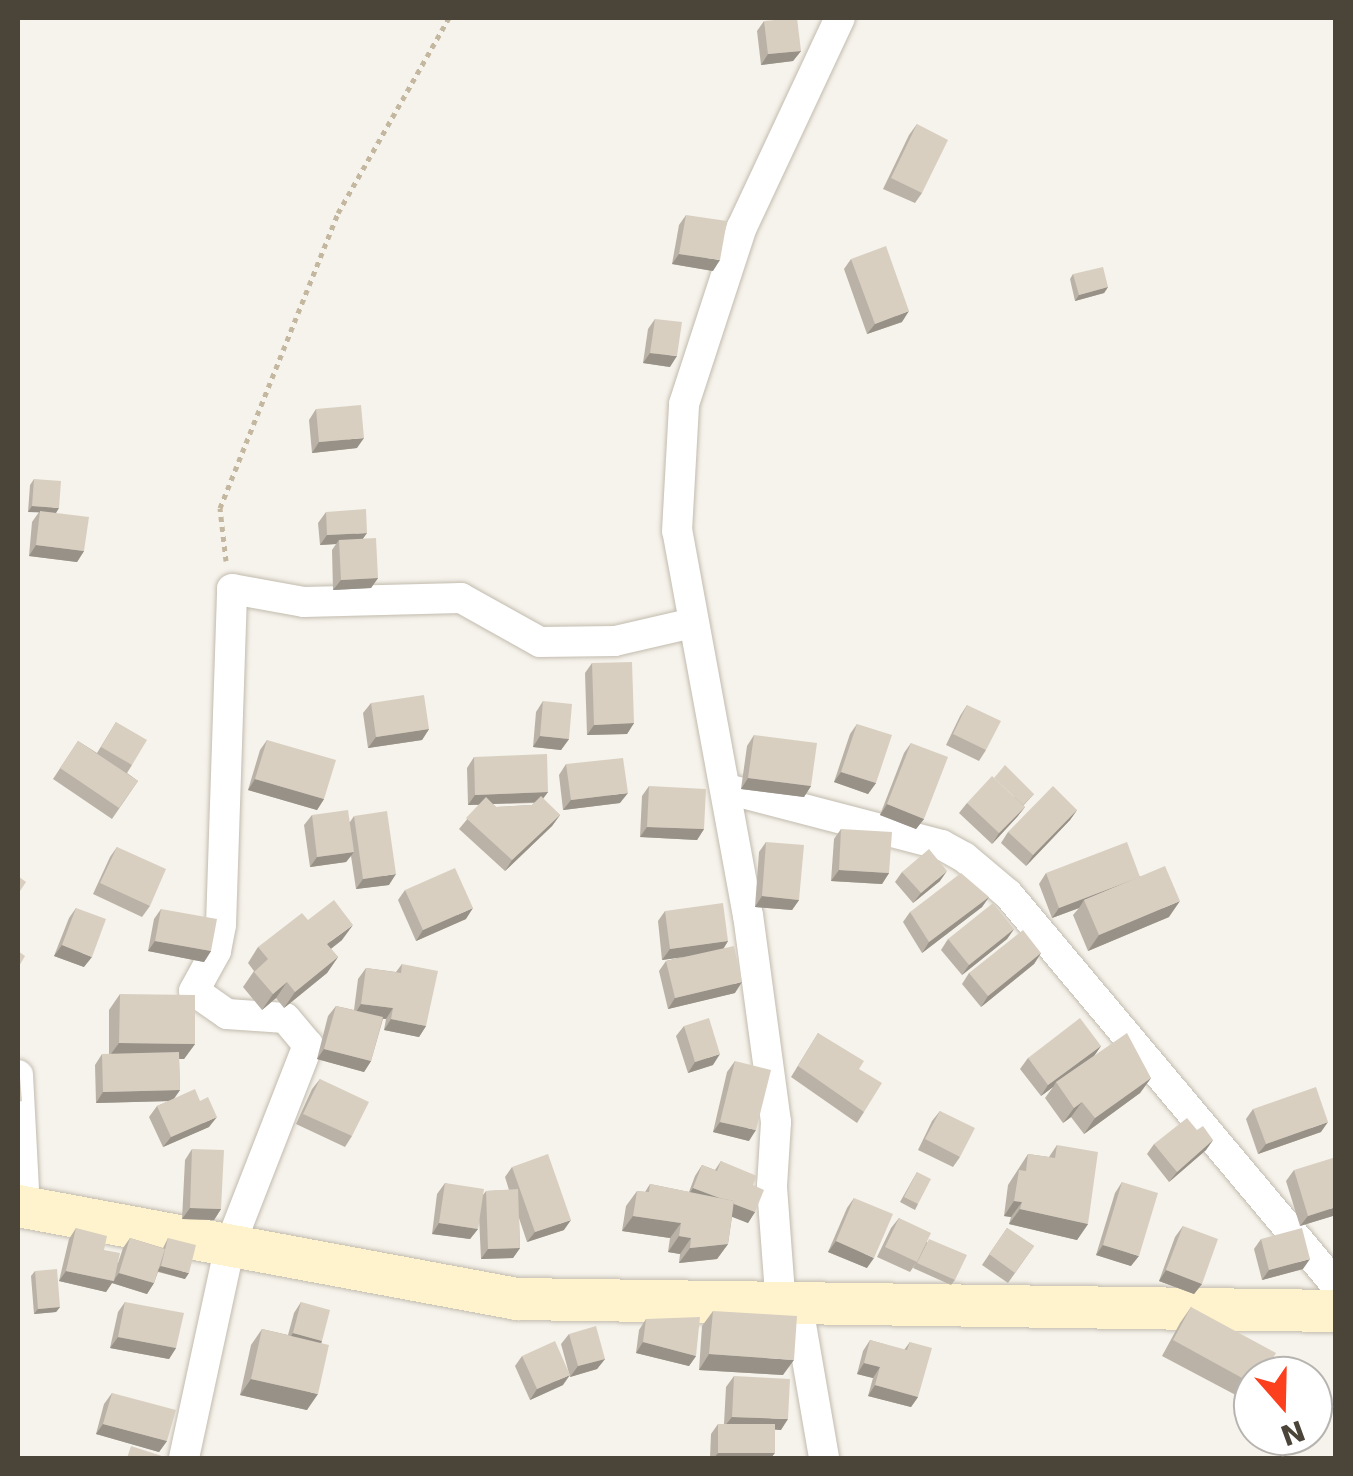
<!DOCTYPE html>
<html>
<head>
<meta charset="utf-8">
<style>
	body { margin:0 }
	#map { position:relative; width:1353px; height:1476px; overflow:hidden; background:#f6f3ec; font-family:"DejaVu Sans",sans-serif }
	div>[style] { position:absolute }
	.path>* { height:5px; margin-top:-2.5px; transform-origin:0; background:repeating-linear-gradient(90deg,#c4b79f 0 5px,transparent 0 10px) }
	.roads { filter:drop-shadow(0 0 2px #c2bbae) drop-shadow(0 0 2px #c2bbae) }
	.street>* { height:30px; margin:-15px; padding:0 15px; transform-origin:15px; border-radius:15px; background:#fff }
	.secondary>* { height:42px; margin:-21px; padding:0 21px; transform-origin:21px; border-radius:21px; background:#fff3cd }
	.wall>* { inset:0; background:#bab2a6 }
	.shaded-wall>* { inset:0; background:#979187 }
	.building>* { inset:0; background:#d8cfc1 }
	span { translate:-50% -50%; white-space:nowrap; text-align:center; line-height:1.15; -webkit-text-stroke:10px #fff; paint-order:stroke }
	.frame { position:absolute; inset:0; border:20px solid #4b4439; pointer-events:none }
	.north { position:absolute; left:1233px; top:1356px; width:100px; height:100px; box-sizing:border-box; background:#fff; border:2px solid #b7b4b0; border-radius:50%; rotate:160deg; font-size:28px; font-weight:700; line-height:40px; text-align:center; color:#4b4439 }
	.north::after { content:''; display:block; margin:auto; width:35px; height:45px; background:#fc3f1d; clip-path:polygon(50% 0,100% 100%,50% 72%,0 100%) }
</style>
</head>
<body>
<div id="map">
	<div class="path">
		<div style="left:226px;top:561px;width:53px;rotate:-96.5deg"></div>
		<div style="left:220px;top:508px;width:318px;rotate:-68.2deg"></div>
		<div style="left:338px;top:213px;width:224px;rotate:-60.4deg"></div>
	</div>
	<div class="roads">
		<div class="street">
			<div style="left:727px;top:789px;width:222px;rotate:14.6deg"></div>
			<div style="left:942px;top:845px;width:25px;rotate:29deg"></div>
			<div style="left:964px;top:857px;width:57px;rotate:40.1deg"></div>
			<div style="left:1008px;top:894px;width:510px;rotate:50.01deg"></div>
			<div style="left:18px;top:1075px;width:132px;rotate:87deg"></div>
			<div style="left:781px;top:1307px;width:121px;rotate:-94.3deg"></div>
			<div style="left:772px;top:1186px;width:64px;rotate:-86.4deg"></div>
			<div style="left:776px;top:1122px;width:208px;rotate:-97.7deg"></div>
			<div style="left:748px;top:916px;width:391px;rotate:-100.4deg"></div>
			<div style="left:677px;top:531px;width:127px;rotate:-86.8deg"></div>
			<div style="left:684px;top:404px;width:186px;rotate:-71.9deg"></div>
			<div style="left:742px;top:227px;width:231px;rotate:-64.9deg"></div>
			<div style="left:798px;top:1307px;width:153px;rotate:80.2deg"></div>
			<div style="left:184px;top:1458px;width:218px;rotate:-77.8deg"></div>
			<div style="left:230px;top:1245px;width:215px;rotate:-68.7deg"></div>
			<div style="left:308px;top:1045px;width:35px;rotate:-130deg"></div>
			<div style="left:285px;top:1018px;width:58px;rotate:-176.1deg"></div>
			<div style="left:227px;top:1014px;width:40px;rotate:-145.1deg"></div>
			<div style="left:194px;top:991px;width:46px;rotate:-61.2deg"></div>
			<div style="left:216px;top:951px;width:26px;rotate:-79deg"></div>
			<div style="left:221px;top:925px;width:336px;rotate:-88.1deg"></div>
			<div style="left:232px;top:589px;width:73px;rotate:10.2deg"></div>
			<div style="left:304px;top:602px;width:157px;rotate:-1.5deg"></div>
			<div style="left:461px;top:598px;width:90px;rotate:29.1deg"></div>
			<div style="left:540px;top:642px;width:75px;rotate:-0.8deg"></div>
			<div style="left:615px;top:641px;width:80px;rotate:-13deg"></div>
		</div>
		<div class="secondary">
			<div style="left:18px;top:1206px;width:508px;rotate:10.56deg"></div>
			<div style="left:517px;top:1299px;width:819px;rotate:0.84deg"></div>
		</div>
	</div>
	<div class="wall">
		<div style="clip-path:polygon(764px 21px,801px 51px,793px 61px,761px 65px,757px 31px)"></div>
		<div style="clip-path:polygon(917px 124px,922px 193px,915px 203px,883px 189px,909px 135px)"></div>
		<div style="clip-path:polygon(686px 215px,713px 271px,672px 264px,679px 225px)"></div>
		<div style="clip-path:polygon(851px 259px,902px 322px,867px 334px,844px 269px)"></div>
		<div style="clip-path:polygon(1073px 274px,1108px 287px,1104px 293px,1075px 301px,1070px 279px)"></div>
		<div style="clip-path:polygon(655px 319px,670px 367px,643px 363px,648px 329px)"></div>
		<div style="clip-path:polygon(316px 409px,357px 448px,312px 453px,309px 420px)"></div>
		<div style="clip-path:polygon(34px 479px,56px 513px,84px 551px,77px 562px,29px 556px,32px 522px,39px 512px,28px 512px,30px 485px)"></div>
		<div style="clip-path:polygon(326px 512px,363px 539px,378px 578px,371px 588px,333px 590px,332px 550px,336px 544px,320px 545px,318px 523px)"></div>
		<div style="clip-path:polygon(592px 663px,634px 723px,627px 734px,587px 735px,585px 673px)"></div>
		<div style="clip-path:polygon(543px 701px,569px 739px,561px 750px,533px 747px,536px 712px)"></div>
		<div style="clip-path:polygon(371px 703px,429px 729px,422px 740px,368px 748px,363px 713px)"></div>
		<div style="clip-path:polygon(967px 705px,986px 750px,979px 761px,946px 745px,960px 716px)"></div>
		<div style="clip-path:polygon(116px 722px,132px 765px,127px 773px,138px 781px,112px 819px,53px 779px,78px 741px,97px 753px)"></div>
		<div style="clip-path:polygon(857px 724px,876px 783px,868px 794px,834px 782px,850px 734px)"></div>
		<div style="clip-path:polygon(754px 735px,811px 786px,804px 797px,741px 789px,747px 746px)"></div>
		<div style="clip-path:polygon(267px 740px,324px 799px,317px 810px,248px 790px,260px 750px)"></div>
		<div style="clip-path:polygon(911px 743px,924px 819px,916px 829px,880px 815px,904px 753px)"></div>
		<div style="clip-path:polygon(evenodd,474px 757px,548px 792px,543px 799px,560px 815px,552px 826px,505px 871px,459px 829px,479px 805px,468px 805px,467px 768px,474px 757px,534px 803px,532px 805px,496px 807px,493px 804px,534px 803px)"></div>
		<div style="clip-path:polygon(566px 764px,620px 803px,563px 810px,559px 775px)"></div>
		<div style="clip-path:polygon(649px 786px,704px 829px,697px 840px,640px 837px,642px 796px)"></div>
		<div style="clip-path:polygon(1034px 794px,1023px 806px,1025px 807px,1017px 817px,992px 844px,959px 813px,967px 803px)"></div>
		<div style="clip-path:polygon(1077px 810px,1070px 820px,1026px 866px,1001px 843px,1008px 832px)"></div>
		<div style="clip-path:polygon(312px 815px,350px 822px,354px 816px,389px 885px,356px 889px,351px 856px,346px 862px,310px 867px,304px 825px)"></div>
		<div style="clip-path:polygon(841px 829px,889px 873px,882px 884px,831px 881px,834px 839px)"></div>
		<div style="clip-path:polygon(766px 842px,799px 900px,792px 910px,755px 907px,759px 852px)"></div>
		<div style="clip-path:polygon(117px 847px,150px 906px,142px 917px,93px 894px,110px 857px)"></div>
		<div style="clip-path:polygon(902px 872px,940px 881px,913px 903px,895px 882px)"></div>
		<div style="clip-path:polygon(1046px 873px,1140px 876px,1169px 917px,1088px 951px,1073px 915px,1079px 908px,1052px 918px,1039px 884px)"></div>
		<div style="clip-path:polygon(405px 890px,466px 919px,416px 941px,398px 900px)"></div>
		<div style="clip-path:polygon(989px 897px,982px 907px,922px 953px,903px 922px,910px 912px)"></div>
		<div style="clip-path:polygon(76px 908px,84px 967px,54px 956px,69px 918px)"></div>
		<div style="clip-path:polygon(161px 909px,211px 951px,204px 962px,148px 951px,154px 919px)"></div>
		<div style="clip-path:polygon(665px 911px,728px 941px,724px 948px,735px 993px,668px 1009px,659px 971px,666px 961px,686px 956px,662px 960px,658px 921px)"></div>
		<div style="clip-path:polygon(1014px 929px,1007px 939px,962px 975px,941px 950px,948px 939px)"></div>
		<div style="clip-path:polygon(342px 940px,331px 949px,338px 957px,327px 973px,284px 1008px,276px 998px,262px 1010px,243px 987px,254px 971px,248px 963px,258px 947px)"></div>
		<div style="clip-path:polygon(1041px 953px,1034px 964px,981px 1007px,962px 984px,969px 973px)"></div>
		<div style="clip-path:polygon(402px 964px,426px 1026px,419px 1037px,384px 1030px,386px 1019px,383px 1019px,371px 1061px,364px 1072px,317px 1059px,328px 1016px,336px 1006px,354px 1010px,358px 979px,366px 968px,396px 972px)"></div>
		<div style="clip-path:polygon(120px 994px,195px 1044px,184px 1059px,179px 1059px,180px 1090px,174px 1099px,209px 1127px,163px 1147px,149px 1117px,157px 1106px,169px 1101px,96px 1103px,95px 1065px,102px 1054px,109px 1054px,109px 1010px)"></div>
		<div style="clip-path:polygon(684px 1026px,713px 1065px,688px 1073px,676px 1036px)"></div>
		<div style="clip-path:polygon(818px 1033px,859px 1069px,864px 1112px,857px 1123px,791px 1077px)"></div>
		<div style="clip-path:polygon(1101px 1046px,1094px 1056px,1151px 1078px,1140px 1093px,1084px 1134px,1071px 1117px,1063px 1123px,1045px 1098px,1053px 1087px,1041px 1096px,1020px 1069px,1028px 1058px)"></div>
		<div style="clip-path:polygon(735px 1061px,749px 1141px,713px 1132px,727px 1072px)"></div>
		<div style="clip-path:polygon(320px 1079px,352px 1136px,345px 1147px,296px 1124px,312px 1089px)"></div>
		<div style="clip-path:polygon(1253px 1109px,1321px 1132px,1258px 1154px,1246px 1119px)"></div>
		<div style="clip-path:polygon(940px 1111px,960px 1157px,953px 1167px,918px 1150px,932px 1121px)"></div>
		<div style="clip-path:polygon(1213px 1140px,1206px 1150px,1169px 1182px,1147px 1154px,1154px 1144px)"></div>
		<div style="clip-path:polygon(1057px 1145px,1088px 1224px,1077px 1240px,1009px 1224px,1011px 1217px,1004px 1216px,1008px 1185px,1028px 1154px,1049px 1157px)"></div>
		<div style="clip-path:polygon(192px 1149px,221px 1209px,214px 1220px,182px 1219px,185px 1160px)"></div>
		<div style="clip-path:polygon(721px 1161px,753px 1185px,755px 1212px,748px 1223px,732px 1217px,728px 1244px,717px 1259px,679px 1263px,680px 1254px,668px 1252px,670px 1238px,622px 1231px,626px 1206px,637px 1191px,645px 1192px,650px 1184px,689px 1192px,695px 1176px,702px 1165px,715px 1170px)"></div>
		<div style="clip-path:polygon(512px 1167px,564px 1230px,527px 1242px,519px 1218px,520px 1248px,513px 1258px,481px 1259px,479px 1217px,478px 1229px,470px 1239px,432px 1234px,437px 1194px,445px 1183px,483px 1195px,486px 1191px,509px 1190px,505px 1177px)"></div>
		<div style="clip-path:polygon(1294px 1170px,1336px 1215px,1300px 1226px,1286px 1181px)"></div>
		<div style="clip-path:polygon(917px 1172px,918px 1204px,915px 1210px,900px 1202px)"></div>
		<div style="clip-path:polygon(1122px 1182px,1131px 1266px,1096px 1255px,1115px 1193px)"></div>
		<div style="clip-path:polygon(854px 1198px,867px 1268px,828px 1252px,847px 1208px)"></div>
		<div style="clip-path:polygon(899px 1218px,927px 1242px,955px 1280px,951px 1285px,913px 1268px,916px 1263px,910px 1272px,877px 1257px,891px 1228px)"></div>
		<div style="clip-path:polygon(1183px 1226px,1202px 1284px,1194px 1294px,1159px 1281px,1175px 1237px)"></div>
		<div style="clip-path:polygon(76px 1228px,118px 1263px,123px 1248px,130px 1238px,163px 1248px,168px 1238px,185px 1279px,158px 1272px,154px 1283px,147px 1294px,112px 1283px,106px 1292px,59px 1281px,69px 1239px)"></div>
		<div style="clip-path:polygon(1007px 1228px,1034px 1246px,1008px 1283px,982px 1265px)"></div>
		<div style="clip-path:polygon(1261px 1239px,1303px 1269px,1262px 1280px,1254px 1249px)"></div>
		<div style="clip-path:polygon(35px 1271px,60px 1307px,56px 1312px,34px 1314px,31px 1276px)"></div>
		<div style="clip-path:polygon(125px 1302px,176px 1348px,169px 1359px,110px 1348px,118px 1312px)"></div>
		<div style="clip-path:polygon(301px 1302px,322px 1341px,307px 1410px,240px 1395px,251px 1345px,262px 1329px,288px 1335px,294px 1313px)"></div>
		<div style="clip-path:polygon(1191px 1307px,1253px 1376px,1253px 1392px,1247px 1401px,1162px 1356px,1180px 1323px)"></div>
		<div style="clip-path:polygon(713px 1311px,783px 1375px,699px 1370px,702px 1326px)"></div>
		<div style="clip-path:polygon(646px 1319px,696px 1356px,689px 1366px,636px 1353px,639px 1330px)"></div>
		<div style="clip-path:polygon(569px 1334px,605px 1359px,597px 1369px,570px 1377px,561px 1344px)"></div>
		<div style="clip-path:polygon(870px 1340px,904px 1350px,910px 1342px,918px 1397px,911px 1407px,868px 1396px,873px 1378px,857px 1374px,863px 1351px)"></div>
		<div style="clip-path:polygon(522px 1356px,563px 1385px,530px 1400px,515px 1366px)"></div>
		<div style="clip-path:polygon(734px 1376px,781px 1430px,775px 1429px,771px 1458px,710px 1458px,711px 1434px,718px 1424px,724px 1424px,726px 1387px)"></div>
		<div style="clip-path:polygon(112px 1393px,167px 1441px,159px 1452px,96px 1434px,104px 1404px)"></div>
	</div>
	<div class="shaded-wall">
		<div style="clip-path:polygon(801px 51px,793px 61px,761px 65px,768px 54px)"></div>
		<div style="clip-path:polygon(679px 254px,720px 260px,713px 271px,672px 264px)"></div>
		<div style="clip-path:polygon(1108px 287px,1104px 293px,1075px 301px,1079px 295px)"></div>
		<div style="clip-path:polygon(909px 311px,902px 322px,867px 334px,875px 324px)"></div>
		<div style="clip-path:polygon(650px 353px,677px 356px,670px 367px,643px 363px)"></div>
		<div style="clip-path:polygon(364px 438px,357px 448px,312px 453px,319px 442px)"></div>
		<div style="clip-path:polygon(32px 506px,59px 508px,56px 513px,28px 512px)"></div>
		<div style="clip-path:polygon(367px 533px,360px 543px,339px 540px,336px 544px,320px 545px,327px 535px)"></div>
		<div style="clip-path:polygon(36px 545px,84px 551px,77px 562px,29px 556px)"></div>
		<div style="clip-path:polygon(378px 578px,371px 588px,333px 590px,341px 580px)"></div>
		<div style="clip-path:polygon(634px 723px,627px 734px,587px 735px,594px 725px)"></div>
		<div style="clip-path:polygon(429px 729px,422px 740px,368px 748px,376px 737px)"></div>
		<div style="clip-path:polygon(540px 736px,569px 739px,561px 750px,533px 747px)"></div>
		<div style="clip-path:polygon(841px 772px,876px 783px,868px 794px,834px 782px)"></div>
		<div style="clip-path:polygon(748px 778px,811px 786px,804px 797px,741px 789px)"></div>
		<div style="clip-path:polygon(255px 779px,324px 799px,317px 810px,248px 790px)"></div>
		<div style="clip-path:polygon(548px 792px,540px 802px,468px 805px,475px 795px)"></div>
		<div style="clip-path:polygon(628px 793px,620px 803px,563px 810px,571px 800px)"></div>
		<div style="clip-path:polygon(887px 804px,924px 819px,916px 829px,880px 815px)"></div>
		<div style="clip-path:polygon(1025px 807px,1017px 817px,992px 844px,999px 833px)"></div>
		<div style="clip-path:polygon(1077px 810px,1070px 820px,1026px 866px,1033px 855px)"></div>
		<div style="clip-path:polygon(560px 815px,552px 826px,505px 871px,512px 860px)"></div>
		<div style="clip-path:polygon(647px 827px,704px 829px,697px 840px,640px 837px)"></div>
		<div style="clip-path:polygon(354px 852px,346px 862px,310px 867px,317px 857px)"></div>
		<div style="clip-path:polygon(839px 870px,889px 873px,882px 884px,831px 881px)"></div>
		<div style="clip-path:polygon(947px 871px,940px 881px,913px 903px,921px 893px)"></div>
		<div style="clip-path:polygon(396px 874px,389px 885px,356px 889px,363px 879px)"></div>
		<div style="clip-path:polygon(1140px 877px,1084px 900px,1079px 908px,1052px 918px,1059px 908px)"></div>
		<div style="clip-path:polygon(762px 896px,799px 900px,792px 910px,755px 907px)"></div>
		<div style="clip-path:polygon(989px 897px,982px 907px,922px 953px,929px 942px)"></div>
		<div style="clip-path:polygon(1180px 901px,1169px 917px,1088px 951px,1099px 935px)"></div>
		<div style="clip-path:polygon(473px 908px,466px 919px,416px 941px,423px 930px)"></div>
		<div style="clip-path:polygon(353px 925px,342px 940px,316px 960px,327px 944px)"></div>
		<div style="clip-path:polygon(1014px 929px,1007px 939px,962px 975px,969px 965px)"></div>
		<div style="clip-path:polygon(155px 941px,211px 951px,204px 962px,148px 951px)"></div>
		<div style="clip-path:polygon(728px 941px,721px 952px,662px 960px,670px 949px)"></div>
		<div style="clip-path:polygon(62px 945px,92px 957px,84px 967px,54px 956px)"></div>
		<div style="clip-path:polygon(1041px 953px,1034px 964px,981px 1007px,988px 996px)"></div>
		<div style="clip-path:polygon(338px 957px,327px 973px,284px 1008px,295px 992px)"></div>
		<div style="clip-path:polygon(287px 982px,276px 998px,262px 1010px,273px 994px)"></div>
		<div style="clip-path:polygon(742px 982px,735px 993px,668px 1009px,675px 998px)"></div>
		<div style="clip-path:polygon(361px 1004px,393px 1008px,386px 1019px,354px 1015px)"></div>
		<div style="clip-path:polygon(391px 1019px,426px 1026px,419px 1037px,384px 1030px)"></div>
		<div style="clip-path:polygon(119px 1043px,195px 1044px,184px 1059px,108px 1058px)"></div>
		<div style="clip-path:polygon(1101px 1046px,1094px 1056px,1056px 1082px,1053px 1087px,1041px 1096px,1048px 1085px)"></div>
		<div style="clip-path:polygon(324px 1049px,371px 1061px,364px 1072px,317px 1059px)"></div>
		<div style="clip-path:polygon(720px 1054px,713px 1065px,688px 1073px,695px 1062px)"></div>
		<div style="clip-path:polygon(1151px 1078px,1140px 1093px,1084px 1134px,1095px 1118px)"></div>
		<div style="clip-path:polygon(180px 1090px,172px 1101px,96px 1103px,103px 1092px)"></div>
		<div style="clip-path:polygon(1082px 1102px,1071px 1117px,1063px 1123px,1074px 1108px)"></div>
		<div style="clip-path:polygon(217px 1117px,209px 1127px,163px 1147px,171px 1137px)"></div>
		<div style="clip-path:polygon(720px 1122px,756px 1130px,749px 1141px,713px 1132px)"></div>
		<div style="clip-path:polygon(1328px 1122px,1321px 1132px,1258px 1154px,1266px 1144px)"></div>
		<div style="clip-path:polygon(1213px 1140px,1206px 1150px,1169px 1182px,1177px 1172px)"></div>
		<div style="clip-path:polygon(693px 1188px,755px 1212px,748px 1223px,686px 1198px)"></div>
		<div style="clip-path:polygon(1014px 1201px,1022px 1202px,1011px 1217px,1004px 1216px)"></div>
		<div style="clip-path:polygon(1336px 1207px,1336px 1215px,1300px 1226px,1308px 1216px)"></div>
		<div style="clip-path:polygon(190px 1208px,221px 1209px,214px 1220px,182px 1219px)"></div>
		<div style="clip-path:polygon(1020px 1209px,1088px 1224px,1077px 1240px,1009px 1224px)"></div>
		<div style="clip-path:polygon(633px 1216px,681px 1223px,670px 1238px,622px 1231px)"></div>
		<div style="clip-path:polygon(571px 1220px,564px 1230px,527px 1242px,535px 1232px)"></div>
		<div style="clip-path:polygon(439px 1223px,478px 1229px,470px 1239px,432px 1234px)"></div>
		<div style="clip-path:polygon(679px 1236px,691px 1238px,680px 1254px,668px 1252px)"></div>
		<div style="clip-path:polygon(836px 1241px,874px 1258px,867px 1268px,828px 1252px)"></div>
		<div style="clip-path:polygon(728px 1244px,717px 1259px,679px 1263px,690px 1248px)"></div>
		<div style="clip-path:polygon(1103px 1245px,1139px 1256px,1131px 1266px,1096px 1255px)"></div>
		<div style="clip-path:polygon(520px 1248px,513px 1258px,481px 1259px,488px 1249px)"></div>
		<div style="clip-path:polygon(1310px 1259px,1303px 1269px,1262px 1280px,1269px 1270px)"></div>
		<div style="clip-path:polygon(161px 1266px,189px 1273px,185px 1279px,157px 1271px)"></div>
		<div style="clip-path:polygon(1166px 1270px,1202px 1284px,1194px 1294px,1159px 1281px)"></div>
		<div style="clip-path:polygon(66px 1271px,113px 1281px,119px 1273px,154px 1283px,147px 1294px,112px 1283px,106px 1292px,59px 1281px)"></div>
		<div style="clip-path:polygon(60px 1307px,56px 1312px,34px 1314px,38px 1309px)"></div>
		<div style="clip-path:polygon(293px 1333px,322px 1341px,314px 1351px,286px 1344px)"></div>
		<div style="clip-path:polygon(118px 1337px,176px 1348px,169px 1359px,110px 1348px)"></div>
		<div style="clip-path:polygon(643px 1342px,696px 1356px,689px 1366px,636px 1353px)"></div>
		<div style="clip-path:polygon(709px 1354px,794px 1360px,783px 1375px,699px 1370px)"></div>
		<div style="clip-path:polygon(605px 1359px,597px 1369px,570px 1377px,578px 1366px)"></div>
		<div style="clip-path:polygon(864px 1363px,880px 1367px,873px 1378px,857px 1374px)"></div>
		<div style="clip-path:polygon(570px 1375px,563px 1385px,530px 1400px,537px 1389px)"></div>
		<div style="clip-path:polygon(251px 1379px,318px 1394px,307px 1410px,240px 1395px)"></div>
		<div style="clip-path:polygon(875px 1385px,918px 1397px,911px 1407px,868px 1396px)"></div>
		<div style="clip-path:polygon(732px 1417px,788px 1419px,781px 1430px,724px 1427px)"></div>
		<div style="clip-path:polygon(103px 1424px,167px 1441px,159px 1452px,96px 1434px)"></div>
		<div style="clip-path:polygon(718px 1453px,775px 1453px,771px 1458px,714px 1458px)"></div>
	</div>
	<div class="building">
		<div style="clip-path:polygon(797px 18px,801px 51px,768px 54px,764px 21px)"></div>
		<div style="clip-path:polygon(917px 124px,948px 140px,922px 193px,891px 178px)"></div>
		<div style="clip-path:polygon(686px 215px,727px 221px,720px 260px,679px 254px)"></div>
		<div style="clip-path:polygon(886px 246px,909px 311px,875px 324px,851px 259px)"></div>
		<div style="clip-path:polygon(1103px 267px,1108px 287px,1079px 295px,1073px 274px)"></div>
		<div style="clip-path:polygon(655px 319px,682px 322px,677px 356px,650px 353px)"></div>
		<div style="clip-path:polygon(361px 405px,364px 438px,319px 442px,316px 409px)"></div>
		<div style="clip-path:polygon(34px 479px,61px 481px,59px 508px,32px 506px)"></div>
		<div style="clip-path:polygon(366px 509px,367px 533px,327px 535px,326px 512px)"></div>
		<div style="clip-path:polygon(40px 511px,89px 517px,84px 551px,36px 545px)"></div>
		<div style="clip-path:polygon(376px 538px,378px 578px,341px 580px,339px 540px)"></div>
		<div style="clip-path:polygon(632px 662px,634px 723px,594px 725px,592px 663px)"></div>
		<div style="clip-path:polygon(424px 695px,429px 729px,376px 737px,371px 703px)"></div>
		<div style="clip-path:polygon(543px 701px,572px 704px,569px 739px,540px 736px)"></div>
		<div style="clip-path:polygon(967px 705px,1001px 721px,986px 750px,953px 734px)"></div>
		<div style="clip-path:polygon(116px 722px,147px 740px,132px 765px,101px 747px)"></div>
		<div style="clip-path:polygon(857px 724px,892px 735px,876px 783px,841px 772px)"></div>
		<div style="clip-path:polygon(754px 735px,817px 743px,811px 786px,748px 778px)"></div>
		<div style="clip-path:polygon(267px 740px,336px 760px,324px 799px,255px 779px)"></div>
		<div style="clip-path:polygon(78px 741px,138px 781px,119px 808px,60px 768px)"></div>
		<div style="clip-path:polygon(911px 743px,948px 757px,924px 819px,887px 804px)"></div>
		<div style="clip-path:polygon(547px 754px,548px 792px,475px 795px,474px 757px)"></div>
		<div style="clip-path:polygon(623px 758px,628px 793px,571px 800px,566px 764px)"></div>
		<div style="clip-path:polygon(1005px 765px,1034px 794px,1023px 805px,994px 778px)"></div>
		<div style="clip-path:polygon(992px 776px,1025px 807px,999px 833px,967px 803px)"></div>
		<div style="clip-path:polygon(649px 786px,706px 789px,704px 829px,647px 827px)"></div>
		<div style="clip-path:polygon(1053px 786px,1077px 810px,1033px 855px,1008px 832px)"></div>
		<div style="clip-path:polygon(541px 796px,560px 815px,512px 860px,466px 818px,486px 797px,496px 807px,532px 805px)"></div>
		<div style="clip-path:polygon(348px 810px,354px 852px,317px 857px,312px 815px)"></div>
		<div style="clip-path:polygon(387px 811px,396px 874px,363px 879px,354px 816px)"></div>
		<div style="clip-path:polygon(841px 829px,892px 832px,889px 873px,839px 870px)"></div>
		<div style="clip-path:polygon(766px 842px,804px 845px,799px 900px,762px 896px)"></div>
		<div style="clip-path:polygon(1127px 842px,1140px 877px,1059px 908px,1046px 873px)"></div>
		<div style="clip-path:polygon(117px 847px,166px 869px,150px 906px,100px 883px)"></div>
		<div style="clip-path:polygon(929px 849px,947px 871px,921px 893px,902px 872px)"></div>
		<div style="clip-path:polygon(1165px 866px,1180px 901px,1099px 935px,1084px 900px)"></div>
		<div style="clip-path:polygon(455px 868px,473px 908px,423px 930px,405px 890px)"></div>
		<div style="clip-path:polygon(961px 873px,989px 897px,929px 942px,910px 912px)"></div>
		<div style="clip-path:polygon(18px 876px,26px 882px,18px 894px)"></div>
		<div style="clip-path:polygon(334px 900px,353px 925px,327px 944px,338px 957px,295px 992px,287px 982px,273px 994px,254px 972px,268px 959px,258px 947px,302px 913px,308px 920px)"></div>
		<div style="clip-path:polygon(723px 903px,728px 941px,670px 949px,665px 911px)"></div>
		<div style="clip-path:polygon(993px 903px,1014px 929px,969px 965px,948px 939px)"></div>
		<div style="clip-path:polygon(76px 908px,106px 919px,92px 957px,62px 945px)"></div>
		<div style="clip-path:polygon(161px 909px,217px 919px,211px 951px,155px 941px)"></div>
		<div style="clip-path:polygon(1023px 930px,1041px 953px,988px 996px,969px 973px)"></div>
		<div style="clip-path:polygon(734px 946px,742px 982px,675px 998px,666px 961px)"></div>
		<div style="clip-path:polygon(18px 951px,25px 956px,18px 968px)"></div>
		<div style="clip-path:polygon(402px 964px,438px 971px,426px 1026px,391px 1019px,393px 1008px,361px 1004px,366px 968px,401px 973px)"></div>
		<div style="clip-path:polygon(120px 994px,195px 995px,195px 1044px,119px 1043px)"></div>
		<div style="clip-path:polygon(336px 1006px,383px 1017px,371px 1061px,324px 1049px)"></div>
		<div style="clip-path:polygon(709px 1018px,720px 1054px,695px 1062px,684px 1026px)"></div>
		<div style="clip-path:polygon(1080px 1018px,1101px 1046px,1048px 1085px,1028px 1058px)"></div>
		<div style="clip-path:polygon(818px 1033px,864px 1061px,859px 1069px,882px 1083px,864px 1112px,798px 1066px)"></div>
		<div style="clip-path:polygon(1127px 1033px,1151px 1078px,1095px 1118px,1082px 1102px,1074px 1108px,1056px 1082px)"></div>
		<div style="clip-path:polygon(179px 1052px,180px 1090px,103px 1092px,102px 1054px)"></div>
		<div style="clip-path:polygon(18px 1053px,22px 1101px,18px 1102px)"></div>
		<div style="clip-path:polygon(735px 1061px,771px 1070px,756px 1130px,720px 1122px)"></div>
		<div style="clip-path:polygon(320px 1079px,369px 1102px,352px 1136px,303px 1114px)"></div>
		<div style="clip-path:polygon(1316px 1087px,1328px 1122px,1266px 1144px,1253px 1109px)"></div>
		<div style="clip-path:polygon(195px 1089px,200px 1101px,208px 1097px,217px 1117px,171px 1137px,157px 1106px)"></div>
		<div style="clip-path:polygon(940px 1111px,975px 1128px,960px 1157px,925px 1139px)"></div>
		<div style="clip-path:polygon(1187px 1118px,1197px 1130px,1203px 1126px,1213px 1140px,1177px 1172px,1154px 1144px)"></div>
		<div style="clip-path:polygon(1057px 1145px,1098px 1152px,1088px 1224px,1020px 1209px,1022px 1202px,1014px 1201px,1019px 1170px,1026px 1171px,1028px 1154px,1055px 1158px)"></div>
		<div style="clip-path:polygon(192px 1149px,224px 1150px,221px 1209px,190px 1208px)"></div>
		<div style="clip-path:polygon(548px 1154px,571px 1220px,535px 1232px,512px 1167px)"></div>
		<div style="clip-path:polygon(1336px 1157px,1336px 1207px,1308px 1216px,1294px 1170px)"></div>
		<div style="clip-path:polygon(721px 1161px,757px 1176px,753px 1185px,764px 1190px,755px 1212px,734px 1204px,734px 1201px,720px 1198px,693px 1188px,702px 1165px,717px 1171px)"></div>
		<div style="clip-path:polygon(917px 1172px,931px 1179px,918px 1204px,904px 1197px)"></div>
		<div style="clip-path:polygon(1122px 1182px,1158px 1193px,1139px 1256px,1103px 1245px)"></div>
		<div style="clip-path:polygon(445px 1183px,484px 1189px,478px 1229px,439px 1223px)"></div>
		<div style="clip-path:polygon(650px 1184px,734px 1201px,728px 1244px,690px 1248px,691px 1238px,679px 1236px,681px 1223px,633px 1216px,637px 1191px,649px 1192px)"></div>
		<div style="clip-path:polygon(518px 1189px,520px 1248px,488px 1249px,486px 1191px)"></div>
		<div style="clip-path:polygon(854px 1198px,893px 1214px,874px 1258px,836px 1241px)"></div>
		<div style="clip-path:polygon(899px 1218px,931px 1233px,917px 1262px,885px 1247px)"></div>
		<div style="clip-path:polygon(1183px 1226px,1218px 1239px,1202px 1284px,1166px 1270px)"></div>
		<div style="clip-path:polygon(76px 1228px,107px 1236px,104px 1250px,120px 1253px,114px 1281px,66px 1271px)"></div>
		<div style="clip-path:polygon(1007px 1228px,1034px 1246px,1015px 1273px,989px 1254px)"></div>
		<div style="clip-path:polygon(1302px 1228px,1310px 1259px,1269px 1270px,1261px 1239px)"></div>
		<div style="clip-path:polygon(130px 1238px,165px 1249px,154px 1283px,119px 1273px)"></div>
		<div style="clip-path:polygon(168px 1238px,196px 1245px,189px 1273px,161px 1266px)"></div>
		<div style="clip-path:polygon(929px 1239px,967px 1255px,955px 1280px,917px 1263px)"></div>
		<div style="clip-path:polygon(57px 1269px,60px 1307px,38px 1309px,35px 1271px)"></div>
		<div style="clip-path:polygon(125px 1302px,184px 1313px,176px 1348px,118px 1337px)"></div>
		<div style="clip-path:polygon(301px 1302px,330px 1310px,322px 1341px,293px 1333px)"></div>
		<div style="clip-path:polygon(1191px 1307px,1276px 1353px,1263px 1376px,1253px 1376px,1253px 1384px,1173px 1340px)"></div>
		<div style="clip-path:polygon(713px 1311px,797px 1316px,794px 1360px,709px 1354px)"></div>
		<div style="clip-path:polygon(700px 1317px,696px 1356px,643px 1342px,646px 1319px)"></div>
		<div style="clip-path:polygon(596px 1326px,605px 1359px,578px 1366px,569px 1334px)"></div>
		<div style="clip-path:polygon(262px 1329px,329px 1345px,318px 1394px,251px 1379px)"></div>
		<div style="clip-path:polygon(870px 1340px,907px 1350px,910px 1342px,932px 1348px,918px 1397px,875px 1385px,880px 1367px,864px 1363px)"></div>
		<div style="clip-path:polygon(555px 1341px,570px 1375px,537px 1389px,522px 1356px)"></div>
		<div style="clip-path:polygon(734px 1376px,790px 1379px,788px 1419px,732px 1417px)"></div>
		<div style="clip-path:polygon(112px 1393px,176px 1410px,167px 1441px,103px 1424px)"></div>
		<div style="clip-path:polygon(718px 1424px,775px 1424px,775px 1453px,718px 1453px)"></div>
		<div style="clip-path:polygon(131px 1446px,168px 1458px,127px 1458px)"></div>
	</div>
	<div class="frame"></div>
	<div class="north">N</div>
</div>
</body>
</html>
